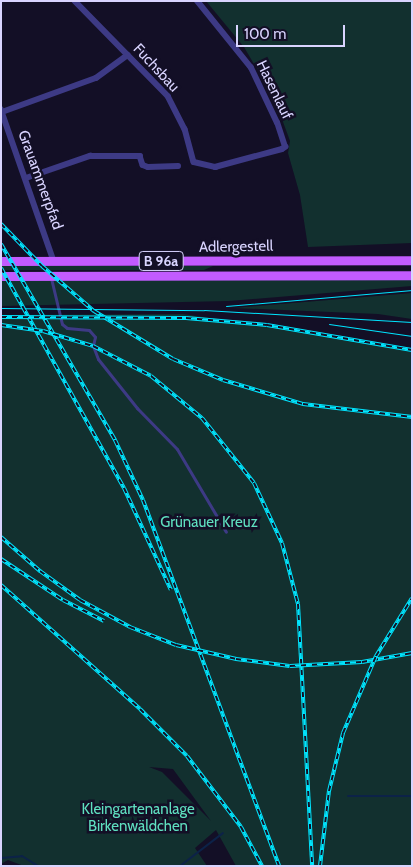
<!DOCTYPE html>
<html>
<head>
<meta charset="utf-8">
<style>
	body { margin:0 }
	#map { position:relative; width:413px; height:867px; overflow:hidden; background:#130f26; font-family:Cabin,sans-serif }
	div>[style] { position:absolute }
	.green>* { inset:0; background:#12302f }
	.stream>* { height:2px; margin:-1px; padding:0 1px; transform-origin:1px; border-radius:1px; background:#0c2248 }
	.service>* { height:3px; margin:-1.5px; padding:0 1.5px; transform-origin:1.5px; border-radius:1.5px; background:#3d3a85 }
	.minor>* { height:5.5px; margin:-2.75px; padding:0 2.75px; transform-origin:2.75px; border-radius:2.75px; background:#3d3a85 }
	.primary>* { height:9px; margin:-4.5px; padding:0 4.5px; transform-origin:4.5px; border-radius:4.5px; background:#c25bff }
	.tram>* { height:1px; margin:-0.5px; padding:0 0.5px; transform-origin:0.5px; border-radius:0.5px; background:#00e5ff }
	.rail>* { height:4px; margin-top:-2px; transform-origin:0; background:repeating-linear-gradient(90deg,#130f26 0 5.5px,#00e5ff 0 11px); box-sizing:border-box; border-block:1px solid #00e5ff }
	span { translate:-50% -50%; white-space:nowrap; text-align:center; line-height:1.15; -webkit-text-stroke:5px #130f26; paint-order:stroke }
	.shield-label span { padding:1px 4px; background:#130f26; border:1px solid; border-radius:4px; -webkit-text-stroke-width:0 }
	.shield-label { font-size:14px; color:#d9d4ff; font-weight:700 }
	.street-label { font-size:15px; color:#d9d4ff }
	.park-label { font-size:15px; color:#5fe0c0 }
	.frame { position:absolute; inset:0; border:2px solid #d9d4ff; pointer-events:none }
	.scale { position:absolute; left:236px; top:25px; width:109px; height:22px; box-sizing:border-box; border:2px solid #d9d4ff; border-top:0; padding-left:6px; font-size:15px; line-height:18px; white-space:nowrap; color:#d9d4ff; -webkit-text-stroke:4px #130f26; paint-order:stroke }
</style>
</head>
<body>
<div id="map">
	<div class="green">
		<div style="clip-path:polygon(206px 1px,412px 1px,412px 243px,308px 247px,300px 195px,288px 153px,290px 141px,275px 100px,244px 47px)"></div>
		<div style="clip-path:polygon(1px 266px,213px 266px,204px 270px,1px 270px)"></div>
		<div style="clip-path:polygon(412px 279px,412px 286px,229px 301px,1px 306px,1px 280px)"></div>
		<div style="clip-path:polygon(412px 293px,412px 319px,378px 314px,233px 308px)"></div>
		<div style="clip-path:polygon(evenodd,183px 314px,357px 340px,412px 351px,412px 866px,236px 866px,216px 830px,195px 848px,207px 866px,24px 866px,8px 860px,1px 864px,1px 315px,183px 314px,149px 767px,173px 769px,211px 821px,162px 772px,149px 767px)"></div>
	</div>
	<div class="stream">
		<div style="left:348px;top:796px;width:64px"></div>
		<div style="left:1px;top:858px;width:21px;rotate:-5deg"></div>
		<div style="left:22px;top:856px;width:19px;rotate:32deg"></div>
		<div style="left:180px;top:866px;width:54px;rotate:-37.5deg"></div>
	</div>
	<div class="service">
		<div style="left:51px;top:278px;width:47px;rotate:76.6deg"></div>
		<div style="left:62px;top:324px;width:6px;rotate:39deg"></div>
		<div style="left:67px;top:328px;width:22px;rotate:5deg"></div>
		<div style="left:89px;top:330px;width:9px;rotate:49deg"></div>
		<div style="left:95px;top:337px;width:9px;rotate:103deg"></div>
		<div style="left:93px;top:346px;width:14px;rotate:69deg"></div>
		<div style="left:98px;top:359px;width:63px;rotate:51.5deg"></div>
		<div style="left:137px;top:408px;width:57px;rotate:45.7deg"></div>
		<div style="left:177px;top:449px;width:96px;rotate:59.4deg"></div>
	</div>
	<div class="minor">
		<div style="left:75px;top:1px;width:133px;rotate:45.6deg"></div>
		<div style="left:168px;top:96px;width:37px;rotate:63deg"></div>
		<div style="left:185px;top:129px;width:34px;rotate:75deg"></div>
		<div style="left:194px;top:162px;width:22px;rotate:13deg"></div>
		<div style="left:215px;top:167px;width:69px;rotate:-15deg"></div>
		<div style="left:282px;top:149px;width:4px;rotate:-34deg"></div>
		<div style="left:285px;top:147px;width:25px;rotate:-108deg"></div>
		<div style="left:277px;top:123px;width:61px;rotate:-115.3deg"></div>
		<div style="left:251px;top:68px;width:86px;rotate:-128.9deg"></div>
		<div style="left:1px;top:109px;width:161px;rotate:70.8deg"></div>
		<div style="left:2px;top:112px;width:100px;rotate:-19.9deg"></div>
		<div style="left:96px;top:78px;width:39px;rotate:-36deg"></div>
		<div style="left:26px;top:178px;width:68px;rotate:-19deg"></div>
		<div style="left:90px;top:156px;width:50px"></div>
		<div style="left:140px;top:156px;width:9px;rotate:72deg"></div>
		<div style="left:143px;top:165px;width:5px;rotate:22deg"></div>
		<div style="left:148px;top:167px;width:30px;rotate:-2deg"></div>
	</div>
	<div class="primary">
		<div style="left:1px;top:261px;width:411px;rotate:-0.1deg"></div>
		<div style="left:1px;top:276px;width:411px;rotate:-0.1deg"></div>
	</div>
	<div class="tram">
		<div style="left:226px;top:306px;width:187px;rotate:-4.9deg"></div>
		<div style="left:1px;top:308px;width:203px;rotate:0.6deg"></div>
		<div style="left:204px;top:310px;width:208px;rotate:3.3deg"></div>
		<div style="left:329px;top:324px;width:84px;rotate:8.2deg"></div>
	</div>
	<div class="rail">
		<div style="left:1px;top:224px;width:59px;rotate:45.7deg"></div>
		<div style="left:42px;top:266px;width:69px;rotate:40.9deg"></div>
		<div style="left:94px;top:311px;width:92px;rotate:31.3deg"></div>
		<div style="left:173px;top:359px;width:54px;rotate:22.8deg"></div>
		<div style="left:223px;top:380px;width:84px;rotate:16.7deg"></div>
		<div style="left:303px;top:404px;width:110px;rotate:6.8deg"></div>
		<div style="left:1px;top:244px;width:227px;rotate:59.8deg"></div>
		<div style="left:115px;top:440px;width:66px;rotate:65deg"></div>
		<div style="left:143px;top:500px;width:390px;rotate:69.6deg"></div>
		<div style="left:1px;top:268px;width:252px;rotate:60.8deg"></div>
		<div style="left:124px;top:488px;width:112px;rotate:65.3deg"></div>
		<div style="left:1px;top:317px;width:185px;rotate:0.3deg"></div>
		<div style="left:186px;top:318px;width:81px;rotate:4.9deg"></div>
		<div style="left:267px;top:325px;width:147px;rotate:9.8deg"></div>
		<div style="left:1px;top:325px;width:42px;rotate:8.1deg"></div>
		<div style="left:43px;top:331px;width:52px;rotate:16.7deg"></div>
		<div style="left:93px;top:346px;width:65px;rotate:27.3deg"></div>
		<div style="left:151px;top:376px;width:66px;rotate:39.5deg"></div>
		<div style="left:202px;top:418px;width:83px;rotate:51.3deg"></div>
		<div style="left:254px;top:483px;width:66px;rotate:65deg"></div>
		<div style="left:282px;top:543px;width:63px;rotate:75.3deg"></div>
		<div style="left:298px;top:604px;width:262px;rotate:86.9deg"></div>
		<div style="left:1px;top:537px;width:52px;rotate:41.1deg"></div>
		<div style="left:40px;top:571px;width:49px;rotate:35.9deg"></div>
		<div style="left:80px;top:600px;width:57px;rotate:28.4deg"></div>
		<div style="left:130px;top:627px;width:49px;rotate:21.4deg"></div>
		<div style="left:176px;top:645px;width:62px;rotate:13.1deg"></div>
		<div style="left:236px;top:659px;width:54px;rotate:7.4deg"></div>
		<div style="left:290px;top:666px;width:72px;rotate:-3.2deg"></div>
		<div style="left:362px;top:662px;width:51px;rotate:-10.2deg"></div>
		<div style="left:1px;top:559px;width:74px;rotate:33.5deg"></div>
		<div style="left:63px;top:600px;width:46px;rotate:27.1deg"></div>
		<div style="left:1px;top:585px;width:186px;rotate:41.7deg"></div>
		<div style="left:140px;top:709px;width:66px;rotate:45deg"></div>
		<div style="left:187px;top:756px;width:89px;rotate:52.7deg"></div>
		<div style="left:241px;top:827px;width:44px;rotate:61.7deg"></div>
		<div style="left:320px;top:866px;width:76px;rotate:-83.2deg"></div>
		<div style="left:329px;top:791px;width:60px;rotate:-76.4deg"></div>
		<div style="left:343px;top:733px;width:84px;rotate:-66.8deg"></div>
		<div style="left:376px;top:656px;width:68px;rotate:-58.2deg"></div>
	</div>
	<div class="shield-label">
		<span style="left:161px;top:261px">B 96a</span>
	</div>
	<div class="street-label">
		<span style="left:156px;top:68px;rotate:47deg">Fuchsbau</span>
		<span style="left:274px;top:90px;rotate:64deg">Hasenlauf</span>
		<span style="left:40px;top:180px;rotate:70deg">Grauammerpfad</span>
		<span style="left:236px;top:247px;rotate:-1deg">Adlergestell</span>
	</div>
	<div class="park-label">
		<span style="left:209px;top:523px">Grünauer Kreuz</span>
		<span style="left:138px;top:818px">Kleingartenanlage<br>Birkenwäldchen</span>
	</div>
	<div class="frame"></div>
	<div class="scale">100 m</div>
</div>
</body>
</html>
